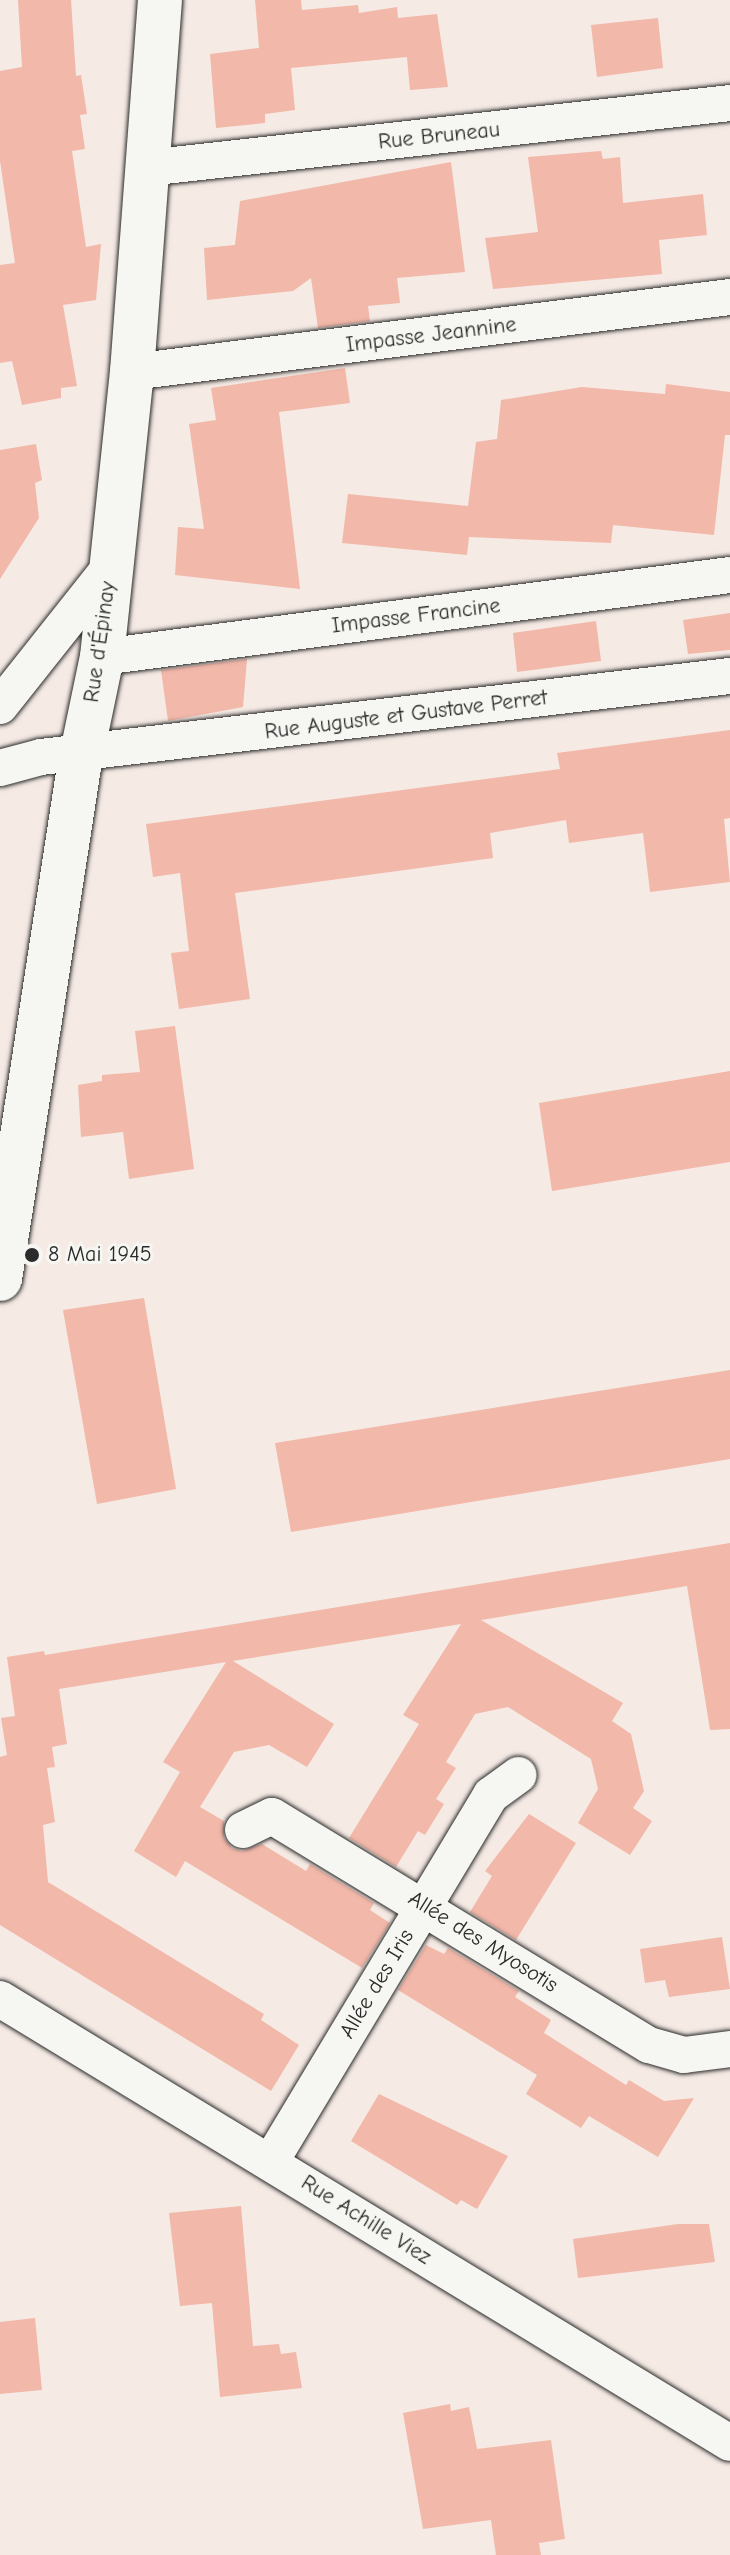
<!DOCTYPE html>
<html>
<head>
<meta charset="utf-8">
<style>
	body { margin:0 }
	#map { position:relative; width:730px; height:2555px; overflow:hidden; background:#f5eae4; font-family:"Comic Neue",sans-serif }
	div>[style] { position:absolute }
	.building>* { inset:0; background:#f2b8aa }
	.roads { filter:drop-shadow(0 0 2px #2b2b2b) drop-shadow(0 0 2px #2b2b2b) }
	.street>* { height:36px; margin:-18px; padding:0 18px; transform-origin:18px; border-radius:18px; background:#f6f6f2 }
	.secondary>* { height:44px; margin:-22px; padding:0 22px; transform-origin:22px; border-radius:22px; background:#f6f6f2 }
	.dots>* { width:22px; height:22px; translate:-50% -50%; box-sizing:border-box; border:4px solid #f6f6f2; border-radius:50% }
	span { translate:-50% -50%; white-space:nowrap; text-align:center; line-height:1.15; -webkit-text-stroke:6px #f6f6f2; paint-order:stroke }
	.street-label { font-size:22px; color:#2b2b2b }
	.poi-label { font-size:22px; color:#2b2b2b }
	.left { translate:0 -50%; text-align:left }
</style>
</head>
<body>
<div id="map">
	<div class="building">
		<div style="clip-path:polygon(18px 0,71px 0,76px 76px,81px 75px,87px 114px,80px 115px,85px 149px,72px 151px,86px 247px,101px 244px,96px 300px,63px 305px,77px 386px,61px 388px,61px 398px,22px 405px,12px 361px,0 363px,0 265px,15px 263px,0 161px,0 71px,22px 67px)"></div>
		<div style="clip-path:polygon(255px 0,301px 0,302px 10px,358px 5px,359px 13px,397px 7px,398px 18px,437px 14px,448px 87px,410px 90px,407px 57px,291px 68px,295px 110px,265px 114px,265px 123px,216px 128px,210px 54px,259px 48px)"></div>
		<div style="clip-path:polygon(658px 18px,663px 68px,597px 77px,591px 25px)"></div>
		<div style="clip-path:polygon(601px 151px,603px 159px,620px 157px,623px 203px,703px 194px,707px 235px,659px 240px,662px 274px,493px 289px,485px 238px,538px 232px,528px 157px)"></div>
		<div style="clip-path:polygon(451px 162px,465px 272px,397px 278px,400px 303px,368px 306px,370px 321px,318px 328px,311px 278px,293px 291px,207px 300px,204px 248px,235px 245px,240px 201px)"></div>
		<div style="clip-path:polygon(345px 368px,350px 403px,279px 412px,300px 589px,175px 575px,178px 527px,204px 529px,189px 424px,216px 420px,211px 388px)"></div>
		<div style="clip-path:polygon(666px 384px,730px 392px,730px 435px,725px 435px,714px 535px,613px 525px,611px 543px,469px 537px,467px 555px,342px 543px,348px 494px,468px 506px,476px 442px,497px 439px,501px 400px,582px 387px,665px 394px)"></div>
		<div style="clip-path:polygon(36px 444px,42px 480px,35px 483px,39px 518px,0 579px,0 450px)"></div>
		<div style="clip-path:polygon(730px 613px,730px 650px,688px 654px,683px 620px)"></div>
		<div style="clip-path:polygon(596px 621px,601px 661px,517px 672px,513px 633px)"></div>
		<div style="clip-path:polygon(247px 659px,243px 707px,168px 721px,161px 670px)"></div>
		<div style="clip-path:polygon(730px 730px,730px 818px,724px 819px,730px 882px,650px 892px,643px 833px,569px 843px,566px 820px,490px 833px,493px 858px,235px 893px,250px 999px,179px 1009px,171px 953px,189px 951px,180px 873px,153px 877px,146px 824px,560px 769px,557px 753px)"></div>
		<div style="clip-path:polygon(175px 1026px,194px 1169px,129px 1179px,123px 1132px,81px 1137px,78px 1085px,102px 1081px,102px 1075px,140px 1072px,135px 1031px)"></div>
		<div style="clip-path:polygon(730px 1071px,730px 1162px,552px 1191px,539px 1103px)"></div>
		<div style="clip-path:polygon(144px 1298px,176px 1489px,97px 1504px,63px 1310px)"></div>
		<div style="clip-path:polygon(730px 1370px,730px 1459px,291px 1532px,275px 1443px)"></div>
		<div style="clip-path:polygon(730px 1543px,730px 1729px,710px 1730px,687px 1586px,481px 1620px,623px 1703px,612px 1721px,631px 1734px,644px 1791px,633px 1808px,652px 1821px,630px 1855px,578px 1823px,598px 1789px,591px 1759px,508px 1707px,475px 1714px,446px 1762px,456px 1768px,436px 1799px,444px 1804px,425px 1835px,418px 1831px,396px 1867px,349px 1838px,419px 1724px,403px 1715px,461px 1624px,233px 1661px,334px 1724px,307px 1767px,269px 1745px,234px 1752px,200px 1807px,224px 1821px,224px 1838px,232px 1848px,242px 1851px,262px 1844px,306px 1871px,310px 1864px,374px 1903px,370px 1910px,390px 1923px,362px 1968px,185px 1861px,176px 1877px,134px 1851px,180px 1772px,163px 1762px,226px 1662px,59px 1689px,67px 1744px,52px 1747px,55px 1767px,47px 1768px,55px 1822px,43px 1825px,48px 1882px,264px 2014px,261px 2020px,299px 2045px,271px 2091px,0 1925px,0 1757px,7px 1755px,1px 1718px,15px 1716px,7px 1657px,44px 1651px,45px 1655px)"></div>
		<div style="clip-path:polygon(529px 1814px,576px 1843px,516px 1940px,470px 1912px,492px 1876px,485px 1871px)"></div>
		<div style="clip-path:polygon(722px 1937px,730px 1989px,669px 1997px,665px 1980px,645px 1983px,640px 1949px)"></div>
		<div style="clip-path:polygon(426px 1945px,444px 1954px,448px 1948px,519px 1991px,515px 1997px,551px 2020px,544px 2033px,626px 2085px,629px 2080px,664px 2101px,694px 2098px,658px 2157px,589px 2116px,581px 2128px,526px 2094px,537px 2075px,398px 1990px)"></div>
		<div style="clip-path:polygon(379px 2094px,508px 2156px,477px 2209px,461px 2200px,457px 2205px,351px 2141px)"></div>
		<div style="clip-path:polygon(241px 2206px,253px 2346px,279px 2344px,281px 2354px,296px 2352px,302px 2388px,220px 2397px,212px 2303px,180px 2306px,169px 2213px)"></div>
		<div style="clip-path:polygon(678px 2224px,709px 2224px,715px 2262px,578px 2278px,573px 2239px)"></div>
		<div style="clip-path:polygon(35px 2318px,42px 2390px,0 2394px,0 2322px)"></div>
		<div style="clip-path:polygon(450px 2404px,451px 2411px,469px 2407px,477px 2449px,551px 2440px,565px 2539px,539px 2543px,541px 2555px,496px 2555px,491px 2520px,423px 2529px,403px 2413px)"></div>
	</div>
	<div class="roads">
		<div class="street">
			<div style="left:147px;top:168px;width:587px;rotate:-6.36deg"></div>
			<div style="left:132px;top:372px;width:603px;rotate:-7.15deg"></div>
			<div style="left:102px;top:657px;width:633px;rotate:-7.44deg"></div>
			<div style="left:0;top:706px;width:179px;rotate:-51.6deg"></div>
			<div style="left:0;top:768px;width:42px;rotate:-15deg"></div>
			<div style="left:41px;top:757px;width:694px;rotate:-6.71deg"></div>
			<div style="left:243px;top:1830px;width:32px;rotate:-26deg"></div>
			<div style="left:272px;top:1816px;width:441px;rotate:31.3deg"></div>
			<div style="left:649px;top:2045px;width:36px;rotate:16deg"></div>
			<div style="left:684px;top:2055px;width:46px;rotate:-7.4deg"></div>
			<div style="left:0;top:1999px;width:854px;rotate:31.31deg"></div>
			<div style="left:271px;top:2161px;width:427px;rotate:-59deg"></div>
			<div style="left:491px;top:1795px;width:34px;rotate:-36deg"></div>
		</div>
		<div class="secondary">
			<div style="left:0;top:1279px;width:518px;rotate:-81.23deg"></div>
			<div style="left:79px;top:767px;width:112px;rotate:-78.2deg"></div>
			<div style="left:102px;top:657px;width:287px;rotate:-84deg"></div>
			<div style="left:132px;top:372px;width:373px;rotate:-85.7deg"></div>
		</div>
	</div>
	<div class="dots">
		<div style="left:32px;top:1255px;background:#2b2b2b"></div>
	</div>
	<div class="street-label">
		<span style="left:439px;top:136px;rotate:-6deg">Rue Bruneau</span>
		<span style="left:431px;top:335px;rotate:-7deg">Impasse Jeannine</span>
		<span style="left:416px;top:616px;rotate:-7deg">Impasse Francine</span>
		<span style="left:100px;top:642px;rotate:-82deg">Rue d'Épinay</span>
		<span style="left:406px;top:715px;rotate:-7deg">Rue Auguste et Gustave Perret</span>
		<span style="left:483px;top:1942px;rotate:32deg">Allée des Myosotis</span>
		<span style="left:377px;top:1984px;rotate:-59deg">Allée des Iris</span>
		<span style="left:366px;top:2220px;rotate:32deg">Rue Achille Viez</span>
	</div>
	<div class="poi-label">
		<span class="left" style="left:48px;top:1255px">8 Mai 1945</span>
	</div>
</div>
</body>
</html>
